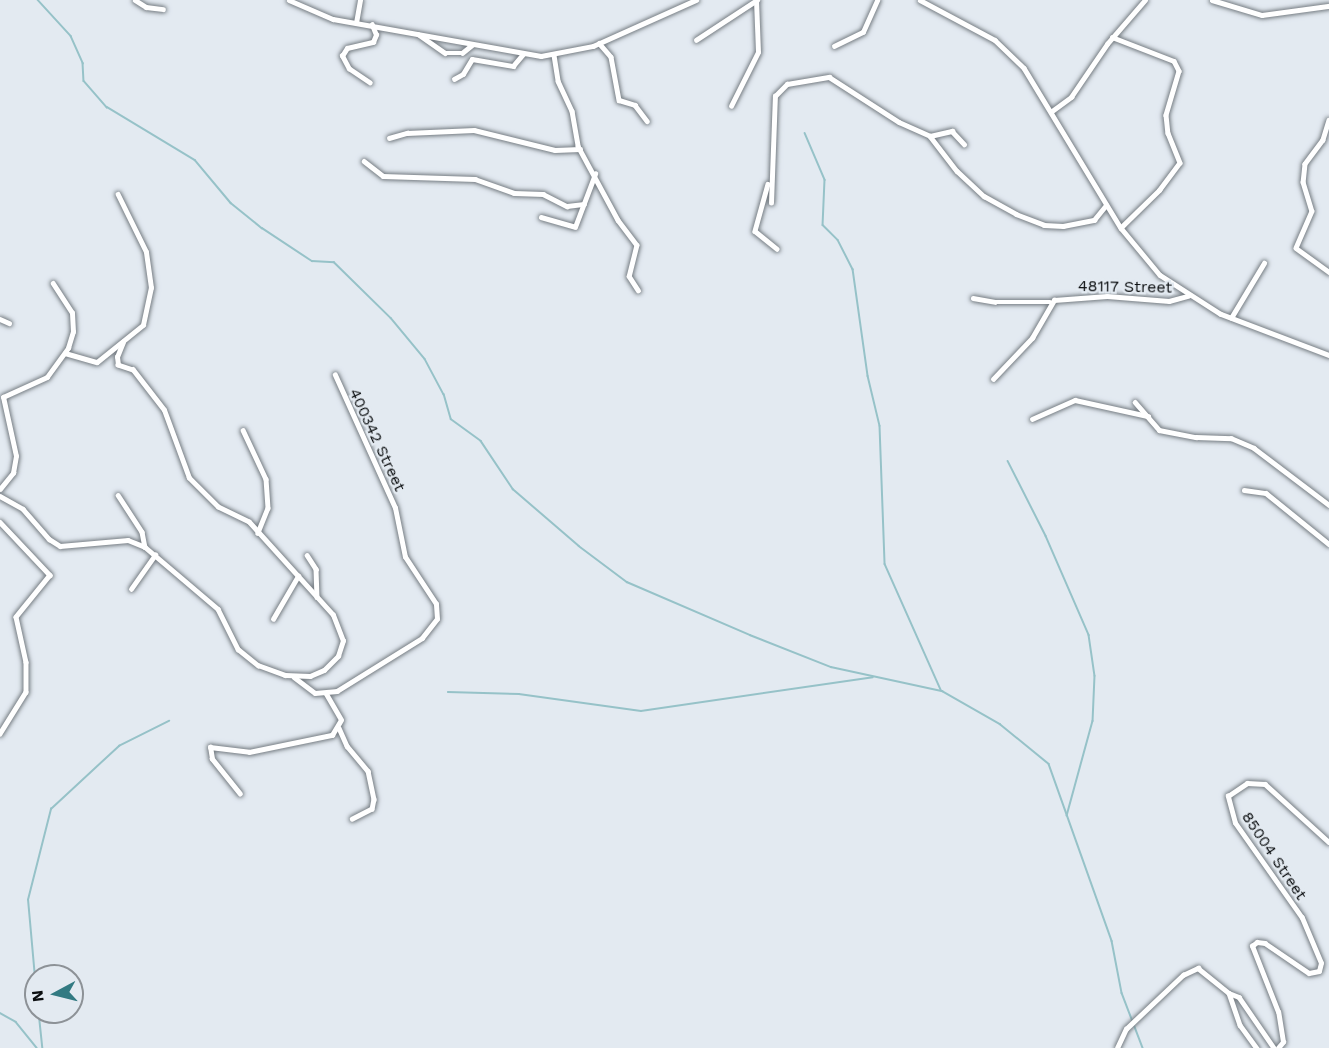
<!DOCTYPE html>
<html>
<head>
<meta charset="utf-8">
<style>
	body { margin:0 }
	#map { position:relative; width:1329px; height:1048px; overflow:hidden; background:#e3eaf1; font-family:"Work Sans",sans-serif }
	div>[style] { position:absolute }
	.stream>* { height:1.5px; margin:-0.75px; padding:0 0.75px; transform-origin:0.75px; border-radius:0.75px; background:#96c2c8 }
	.roads { filter:drop-shadow(0 0 2px #767d83) drop-shadow(0 0 2px #767d83) }
	.minor>* { height:4.5px; margin:-2.25px; padding:0 2.25px; transform-origin:2.25px; border-radius:2.25px; background:#fff }
	span { translate:-50% -50%; white-space:nowrap; text-align:center; line-height:1.15; -webkit-text-stroke:4.5px #e3eaf1; paint-order:stroke }
	.street-label { font-size:16px; color:#0c0f11 }
	.north { position:absolute; left:24px; top:964px; width:60px; height:60px; box-sizing:border-box; background:#e3eaf1; border:2px solid #8d9297; border-radius:50%; rotate:263deg; font-size:16px; font-weight:700; line-height:24px; text-align:center; color:#0c0f11 }
	.north::after { content:''; display:block; margin:auto; width:21px; height:27px; background:#327a82; clip-path:polygon(50% 0,100% 100%,50% 72%,0 100%) }
</style>
</head>
<body>
<div id="map">
	<div class="stream">
		<div style="left:38px;top:0;width:49px;rotate:47.5deg"></div>
		<div style="left:71px;top:36px;width:30px;rotate:66deg"></div>
		<div style="left:83px;top:63px;width:18px;rotate:87deg"></div>
		<div style="left:84px;top:81px;width:35px;rotate:49deg"></div>
		<div style="left:107px;top:107px;width:103px;rotate:31.1deg"></div>
		<div style="left:195px;top:160px;width:56px;rotate:50.1deg"></div>
		<div style="left:231px;top:203px;width:40px;rotate:39deg"></div>
		<div style="left:262px;top:228px;width:60px;rotate:33.4deg"></div>
		<div style="left:312px;top:261px;width:22px;rotate:3deg"></div>
		<div style="left:334px;top:262px;width:80px;rotate:44.5deg"></div>
		<div style="left:391px;top:318px;width:53px;rotate:50.3deg"></div>
		<div style="left:425px;top:359px;width:40px;rotate:62deg"></div>
		<div style="left:444px;top:394px;width:26px;rotate:74deg"></div>
		<div style="left:451px;top:419px;width:37px;rotate:36deg"></div>
		<div style="left:481px;top:441px;width:58px;rotate:56.3deg"></div>
		<div style="left:513px;top:489px;width:87px;rotate:40.8deg"></div>
		<div style="left:579px;top:546px;width:60px;rotate:36.9deg"></div>
		<div style="left:627px;top:582px;width:134px;rotate:23.3deg"></div>
		<div style="left:750px;top:635px;width:87px;rotate:21.6deg"></div>
		<div style="left:831px;top:667px;width:114px;rotate:12.2deg"></div>
		<div style="left:942px;top:691px;width:67px;rotate:29.6deg"></div>
		<div style="left:1000px;top:724px;width:63px;rotate:39.2deg"></div>
		<div style="left:1049px;top:764px;width:188px;rotate:70.4deg"></div>
		<div style="left:1112px;top:941px;width:53px;rotate:79.1deg"></div>
		<div style="left:1122px;top:993px;width:59px;rotate:69.1deg"></div>
		<div style="left:805px;top:133px;width:51px;rotate:66.9deg"></div>
		<div style="left:825px;top:180px;width:45px;rotate:92.5deg"></div>
		<div style="left:823px;top:225px;width:21px;rotate:45deg"></div>
		<div style="left:838px;top:240px;width:33px;rotate:63deg"></div>
		<div style="left:853px;top:269px;width:108px;rotate:82deg"></div>
		<div style="left:868px;top:376px;width:51px;rotate:76.5deg"></div>
		<div style="left:880px;top:426px;width:138px;rotate:87.9deg"></div>
		<div style="left:885px;top:564px;width:138px;rotate:66deg"></div>
		<div style="left:1008px;top:461px;width:84px;rotate:63.1deg"></div>
		<div style="left:1046px;top:536px;width:108px;rotate:66.5deg"></div>
		<div style="left:1089px;top:635px;width:41px;rotate:81.7deg"></div>
		<div style="left:1095px;top:676px;width:45px;rotate:92.5deg"></div>
		<div style="left:1093px;top:721px;width:98px;rotate:105.3deg"></div>
		<div style="left:448px;top:692px;width:71px;rotate:1.6deg"></div>
		<div style="left:519px;top:694px;width:123px;rotate:7.9deg"></div>
		<div style="left:641px;top:711px;width:234px;rotate:-8.3deg"></div>
		<div style="left:36px;top:989px;width:89px;rotate:-95.1deg"></div>
		<div style="left:28px;top:900px;width:94px;rotate:-75.8deg"></div>
		<div style="left:51px;top:809px;width:93px;rotate:-42.8deg"></div>
		<div style="left:119px;top:746px;width:56px;rotate:-26.6deg"></div>
		<div style="left:39px;top:1012px;width:36px;rotate:84deg"></div>
		<div style="left:0;top:1013px;width:18px;rotate:29deg"></div>
		<div style="left:16px;top:1022px;width:33px;rotate:51deg"></div>
	</div>
	<div class="roads">
		<div class="minor">
			<div style="left:135px;top:0;width:13px;rotate:32deg"></div>
			<div style="left:146px;top:7px;width:17px;rotate:7deg"></div>
			<div style="left:289px;top:0;width:48px;rotate:23.4deg"></div>
			<div style="left:333px;top:19px;width:211px;rotate:10.1deg"></div>
			<div style="left:541px;top:56px;width:53px;rotate:-10.9deg"></div>
			<div style="left:593px;top:46px;width:113px;rotate:-24.1deg"></div>
			<div style="left:920px;top:0;width:85px;rotate:28.1deg"></div>
			<div style="left:995px;top:40px;width:40px;rotate:44deg"></div>
			<div style="left:1024px;top:68px;width:187px;rotate:58.8deg"></div>
			<div style="left:1121px;top:228px;width:61px;rotate:50.3deg"></div>
			<div style="left:1160px;top:275px;width:72px;rotate:32.6deg"></div>
			<div style="left:1221px;top:314px;width:116px;rotate:20.8deg"></div>
			<div style="left:1212px;top:0;width:52px;rotate:16.7deg"></div>
			<div style="left:1262px;top:15px;width:68px;rotate:-7.7deg"></div>
			<div style="left:356px;top:23px;width:23px;rotate:-80deg"></div>
			<div style="left:418px;top:34px;width:33px;rotate:35deg"></div>
			<div style="left:445px;top:53px;width:17px"></div>
			<div style="left:462px;top:53px;width:13px;rotate:-39deg"></div>
			<div style="left:1112px;top:37px;width:66px;rotate:21.2deg"></div>
			<div style="left:1174px;top:61px;width:11px;rotate:63deg"></div>
			<div style="left:1179px;top:71px;width:46px;rotate:106.5deg"></div>
			<div style="left:1166px;top:115px;width:18px;rotate:84deg"></div>
			<div style="left:1168px;top:133px;width:32px;rotate:68deg"></div>
			<div style="left:1180px;top:163px;width:34px;rotate:127deg"></div>
			<div style="left:1160px;top:190px;width:54px;rotate:135.7deg"></div>
			<div style="left:696px;top:40px;width:73px;rotate:-33.3deg"></div>
			<div style="left:599px;top:43px;width:18px;rotate:49deg"></div>
			<div style="left:611px;top:57px;width:44px;rotate:79.5deg"></div>
			<div style="left:619px;top:100px;width:17px;rotate:17deg"></div>
			<div style="left:635px;top:105px;width:20px;rotate:53deg"></div>
			<div style="left:834px;top:46px;width:32px;rotate:-26deg"></div>
			<div style="left:863px;top:32px;width:35px;rotate:-66deg"></div>
			<div style="left:554px;top:55px;width:26px;rotate:81deg"></div>
			<div style="left:558px;top:81px;width:33px;rotate:65deg"></div>
			<div style="left:572px;top:111px;width:36px;rotate:80deg"></div>
			<div style="left:578px;top:146px;width:84px;rotate:61.6deg"></div>
			<div style="left:618px;top:220px;width:31px;rotate:53deg"></div>
			<div style="left:637px;top:245px;width:32px;rotate:104deg"></div>
			<div style="left:629px;top:276px;width:17px;rotate:57deg"></div>
			<div style="left:454px;top:79px;width:10px;rotate:-29deg"></div>
			<div style="left:463px;top:74px;width:17px;rotate:-59deg"></div>
			<div style="left:472px;top:59px;width:42px;rotate:9.7deg"></div>
			<div style="left:513px;top:66px;width:16px;rotate:-50deg"></div>
			<div style="left:370px;top:83px;width:25px;rotate:-146deg"></div>
			<div style="left:349px;top:69px;width:15px;rotate:-118deg"></div>
			<div style="left:342px;top:56px;width:9px;rotate:-58deg"></div>
			<div style="left:347px;top:48px;width:27px;rotate:-13deg"></div>
			<div style="left:373px;top:42px;width:8px;rotate:-67deg"></div>
			<div style="left:376px;top:35px;width:11px;rotate:-112deg"></div>
			<div style="left:731px;top:106px;width:60px;rotate:-63.4deg"></div>
			<div style="left:758px;top:52px;width:51px;rotate:-92.2deg"></div>
			<div style="left:1052px;top:111px;width:24px;rotate:-36deg"></div>
			<div style="left:1071px;top:97px;width:64px;rotate:-55.8deg"></div>
			<div style="left:1107px;top:44px;width:58px;rotate:-49.2deg"></div>
			<div style="left:1329px;top:120px;width:21px;rotate:107deg"></div>
			<div style="left:1323px;top:140px;width:30px;rotate:127deg"></div>
			<div style="left:1305px;top:164px;width:18px;rotate:96deg"></div>
			<div style="left:1303px;top:182px;width:30px;rotate:73deg"></div>
			<div style="left:1312px;top:211px;width:40px;rotate:113.4deg"></div>
			<div style="left:1296px;top:248px;width:41px;rotate:36deg"></div>
			<div style="left:930px;top:136px;width:23px;rotate:-13deg"></div>
			<div style="left:952px;top:131px;width:18px;rotate:47deg"></div>
			<div style="left:389px;top:138px;width:19px;rotate:-16deg"></div>
			<div style="left:407px;top:133px;width:67px;rotate:-2.6deg"></div>
			<div style="left:474px;top:130px;width:83px;rotate:13.9deg"></div>
			<div style="left:555px;top:150px;width:25px;rotate:-2deg"></div>
			<div style="left:364px;top:161px;width:24px;rotate:38deg"></div>
			<div style="left:383px;top:176px;width:92px;rotate:1.9deg"></div>
			<div style="left:475px;top:179px;width:41px;rotate:19.7deg"></div>
			<div style="left:514px;top:193px;width:29px;rotate:2deg"></div>
			<div style="left:543px;top:194px;width:27px;rotate:27deg"></div>
			<div style="left:567px;top:206px;width:17px;rotate:-7deg"></div>
			<div style="left:768px;top:184px;width:49px;rotate:105.5deg"></div>
			<div style="left:755px;top:231px;width:28px;rotate:39deg"></div>
			<div style="left:771px;top:203px;width:107px;rotate:-87.9deg"></div>
			<div style="left:775px;top:96px;width:17px;rotate:-45deg"></div>
			<div style="left:787px;top:84px;width:43px;rotate:-9.5deg"></div>
			<div style="left:829px;top:77px;width:83px;rotate:32.7deg"></div>
			<div style="left:899px;top:122px;width:34px;rotate:24deg"></div>
			<div style="left:930px;top:136px;width:44px;rotate:52.4deg"></div>
			<div style="left:957px;top:171px;width:37px;rotate:43deg"></div>
			<div style="left:984px;top:196px;width:37px;rotate:29deg"></div>
			<div style="left:1016px;top:214px;width:30px;rotate:21deg"></div>
			<div style="left:1044px;top:225px;width:19px;rotate:3deg"></div>
			<div style="left:1063px;top:226px;width:32px;rotate:-11deg"></div>
			<div style="left:1094px;top:220px;width:19px;rotate:-51deg"></div>
			<div style="left:541px;top:217px;width:35px;rotate:16deg"></div>
			<div style="left:575px;top:227px;width:57px;rotate:-69.3deg"></div>
			<div style="left:973px;top:298px;width:22px;rotate:10deg"></div>
			<div style="left:995px;top:302px;width:55px"></div>
			<div style="left:1231px;top:318px;width:64px;rotate:-59deg"></div>
			<div style="left:0;top:319px;width:10px;rotate:24deg"></div>
			<div style="left:65px;top:353px;width:33px;rotate:16deg"></div>
			<div style="left:97px;top:362px;width:59px;rotate:-38.8deg"></div>
			<div style="left:143px;top:325px;width:38px;rotate:-78deg"></div>
			<div style="left:151px;top:288px;width:36px;rotate:-98deg"></div>
			<div style="left:146px;top:252px;width:64px;rotate:-116.2deg"></div>
			<div style="left:993px;top:379px;width:57px;rotate:-46.4deg"></div>
			<div style="left:1032px;top:338px;width:44px;rotate:-59.9deg"></div>
			<div style="left:1054px;top:300px;width:53px;rotate:-4.3deg"></div>
			<div style="left:1107px;top:296px;width:62px;rotate:4.6deg"></div>
			<div style="left:1169px;top:301px;width:20px;rotate:-15deg"></div>
			<div style="left:1135px;top:402px;width:37px;rotate:49deg"></div>
			<div style="left:1159px;top:430px;width:38px;rotate:11deg"></div>
			<div style="left:1196px;top:437px;width:35px;rotate:2deg"></div>
			<div style="left:1231px;top:438px;width:25px;rotate:23deg"></div>
			<div style="left:1254px;top:448px;width:94px;rotate:37.2deg"></div>
			<div style="left:1032px;top:419px;width:47px;rotate:-23.8deg"></div>
			<div style="left:1075px;top:400px;width:75px;rotate:12.4deg"></div>
			<div style="left:243px;top:430px;width:54px;rotate:64.9deg"></div>
			<div style="left:266px;top:479px;width:29px;rotate:86deg"></div>
			<div style="left:268px;top:508px;width:27px;rotate:112deg"></div>
			<div style="left:0;top:489px;width:21px;rotate:-51deg"></div>
			<div style="left:13px;top:473px;width:17px;rotate:-80deg"></div>
			<div style="left:16px;top:456px;width:60px;rotate:-102.4deg"></div>
			<div style="left:3px;top:397px;width:48px;rotate:-24.4deg"></div>
			<div style="left:47px;top:377px;width:36px;rotate:-54deg"></div>
			<div style="left:68px;top:348px;width:17px;rotate:-73deg"></div>
			<div style="left:73px;top:332px;width:19px;rotate:-93deg"></div>
			<div style="left:72px;top:313px;width:35px;rotate:-123deg"></div>
			<div style="left:1244px;top:490px;width:22px;rotate:8deg"></div>
			<div style="left:1266px;top:493px;width:81px;rotate:39deg"></div>
			<div style="left:118px;top:495px;width:44px;rotate:57deg"></div>
			<div style="left:142px;top:532px;width:15px;rotate:79deg"></div>
			<div style="left:0;top:496px;width:26px;rotate:29deg"></div>
			<div style="left:23px;top:509px;width:40px;rotate:49deg"></div>
			<div style="left:49px;top:539px;width:13px;rotate:32deg"></div>
			<div style="left:60px;top:546px;width:68px;rotate:-5deg"></div>
			<div style="left:128px;top:540px;width:18px;rotate:22deg"></div>
			<div style="left:145px;top:547px;width:96px;rotate:40.3deg"></div>
			<div style="left:218px;top:609px;width:45px;rotate:63.4deg"></div>
			<div style="left:238px;top:649px;width:26px;rotate:39deg"></div>
			<div style="left:258px;top:665px;width:29px;rotate:20deg"></div>
			<div style="left:285px;top:675px;width:25px;rotate:2deg"></div>
			<div style="left:310px;top:676px;width:15px;rotate:-23deg"></div>
			<div style="left:324px;top:670px;width:20px;rotate:-45deg"></div>
			<div style="left:338px;top:656px;width:16px;rotate:-72deg"></div>
			<div style="left:343px;top:641px;width:28px;rotate:-111deg"></div>
			<div style="left:333px;top:615px;width:125px;rotate:-132.1deg"></div>
			<div style="left:249px;top:522px;width:34px;rotate:-154deg"></div>
			<div style="left:218px;top:507px;width:41px;rotate:-135deg"></div>
			<div style="left:189px;top:478px;width:72px;rotate:-110.2deg"></div>
			<div style="left:164px;top:410px;width:51px;rotate:-127.8deg"></div>
			<div style="left:133px;top:370px;width:16px;rotate:-162deg"></div>
			<div style="left:118px;top:365px;width:8px;rotate:-97deg"></div>
			<div style="left:117px;top:357px;width:16px;rotate:-68deg"></div>
			<div style="left:0;top:522px;width:73px;rotate:46.7deg"></div>
			<div style="left:50px;top:575px;width:54px;rotate:129deg"></div>
			<div style="left:16px;top:617px;width:46px;rotate:77.5deg"></div>
			<div style="left:26px;top:662px;width:30px;rotate:90deg"></div>
			<div style="left:26px;top:692px;width:49px;rotate:121.8deg"></div>
			<div style="left:307px;top:555px;width:17px;rotate:57deg"></div>
			<div style="left:316px;top:569px;width:28px;rotate:88deg"></div>
			<div style="left:131px;top:589px;width:42px;rotate:-54.8deg"></div>
			<div style="left:273px;top:619px;width:50px;rotate:-59.8deg"></div>
			<div style="left:294px;top:677px;width:26px;rotate:37deg"></div>
			<div style="left:315px;top:693px;width:22px;rotate:-5deg"></div>
			<div style="left:337px;top:691px;width:100px;rotate:-31.9deg"></div>
			<div style="left:422px;top:638px;width:24px;rotate:-52deg"></div>
			<div style="left:437px;top:619px;width:15px;rotate:-94deg"></div>
			<div style="left:436px;top:604px;width:56px;rotate:-123.4deg"></div>
			<div style="left:405px;top:557px;width:50px;rotate:-101.5deg"></div>
			<div style="left:395px;top:508px;width:146px;rotate:-114.3deg"></div>
			<div style="left:339px;top:728px;width:20px;rotate:66deg"></div>
			<div style="left:347px;top:746px;width:33px;rotate:50deg"></div>
			<div style="left:368px;top:771px;width:29px;rotate:78deg"></div>
			<div style="left:374px;top:799px;width:10px;rotate:101deg"></div>
			<div style="left:372px;top:809px;width:22px;rotate:153deg"></div>
			<div style="left:240px;top:794px;width:45px;rotate:-128.7deg"></div>
			<div style="left:212px;top:759px;width:12px;rotate:-99deg"></div>
			<div style="left:210px;top:747px;width:39px;rotate:7deg"></div>
			<div style="left:249px;top:752px;width:85px;rotate:-11.6deg"></div>
			<div style="left:332px;top:735px;width:17px;rotate:-59deg"></div>
			<div style="left:341px;top:720px;width:30px;rotate:-120deg"></div>
			<div style="left:1229px;top:993px;width:11px;rotate:22deg"></div>
			<div style="left:1239px;top:997px;width:62px;rotate:55.5deg"></div>
			<div style="left:1117px;top:1048px;width:21px;rotate:-65deg"></div>
			<div style="left:1126px;top:1029px;width:79px;rotate:-43.5deg"></div>
			<div style="left:1183px;top:975px;width:17px;rotate:-25deg"></div>
			<div style="left:1198px;top:968px;width:40px;rotate:39deg"></div>
			<div style="left:1229px;top:993px;width:34px;rotate:71deg"></div>
			<div style="left:1240px;top:1025px;width:29px;rotate:54deg"></div>
			<div style="left:1278px;top:1048px;width:8px;rotate:-50deg"></div>
			<div style="left:1283px;top:1042px;width:30px;rotate:-99deg"></div>
			<div style="left:1278px;top:1012px;width:71px;rotate:-111.5deg"></div>
			<div style="left:1252px;top:946px;width:6px;rotate:-39deg"></div>
			<div style="left:1257px;top:942px;width:8px;rotate:7deg"></div>
			<div style="left:1265px;top:943px;width:53px;rotate:34.3deg"></div>
			<div style="left:1309px;top:973px;width:10px;rotate:-11deg"></div>
			<div style="left:1319px;top:971px;width:8px;rotate:-76deg"></div>
			<div style="left:1321px;top:963px;width:49px;rotate:-112.9deg"></div>
			<div style="left:1302px;top:918px;width:116px;rotate:-125.2deg"></div>
			<div style="left:1235px;top:823px;width:28px;rotate:-105deg"></div>
			<div style="left:1228px;top:796px;width:23px;rotate:-34deg"></div>
			<div style="left:1247px;top:783px;width:18px;rotate:3deg"></div>
			<div style="left:1265px;top:784px;width:86px;rotate:42.2deg"></div>
		</div>
	</div>
	<div class="street-label">
		<span style="left:1125px;top:287px;rotate:1deg">48117 Street</span>
		<span style="left:377px;top:440px;rotate:65deg">400342 Street</span>
		<span style="left:1274px;top:856px;rotate:56deg">85004 Street</span>
	</div>
	<div class="north">N</div>
</div>
</body>
</html>
